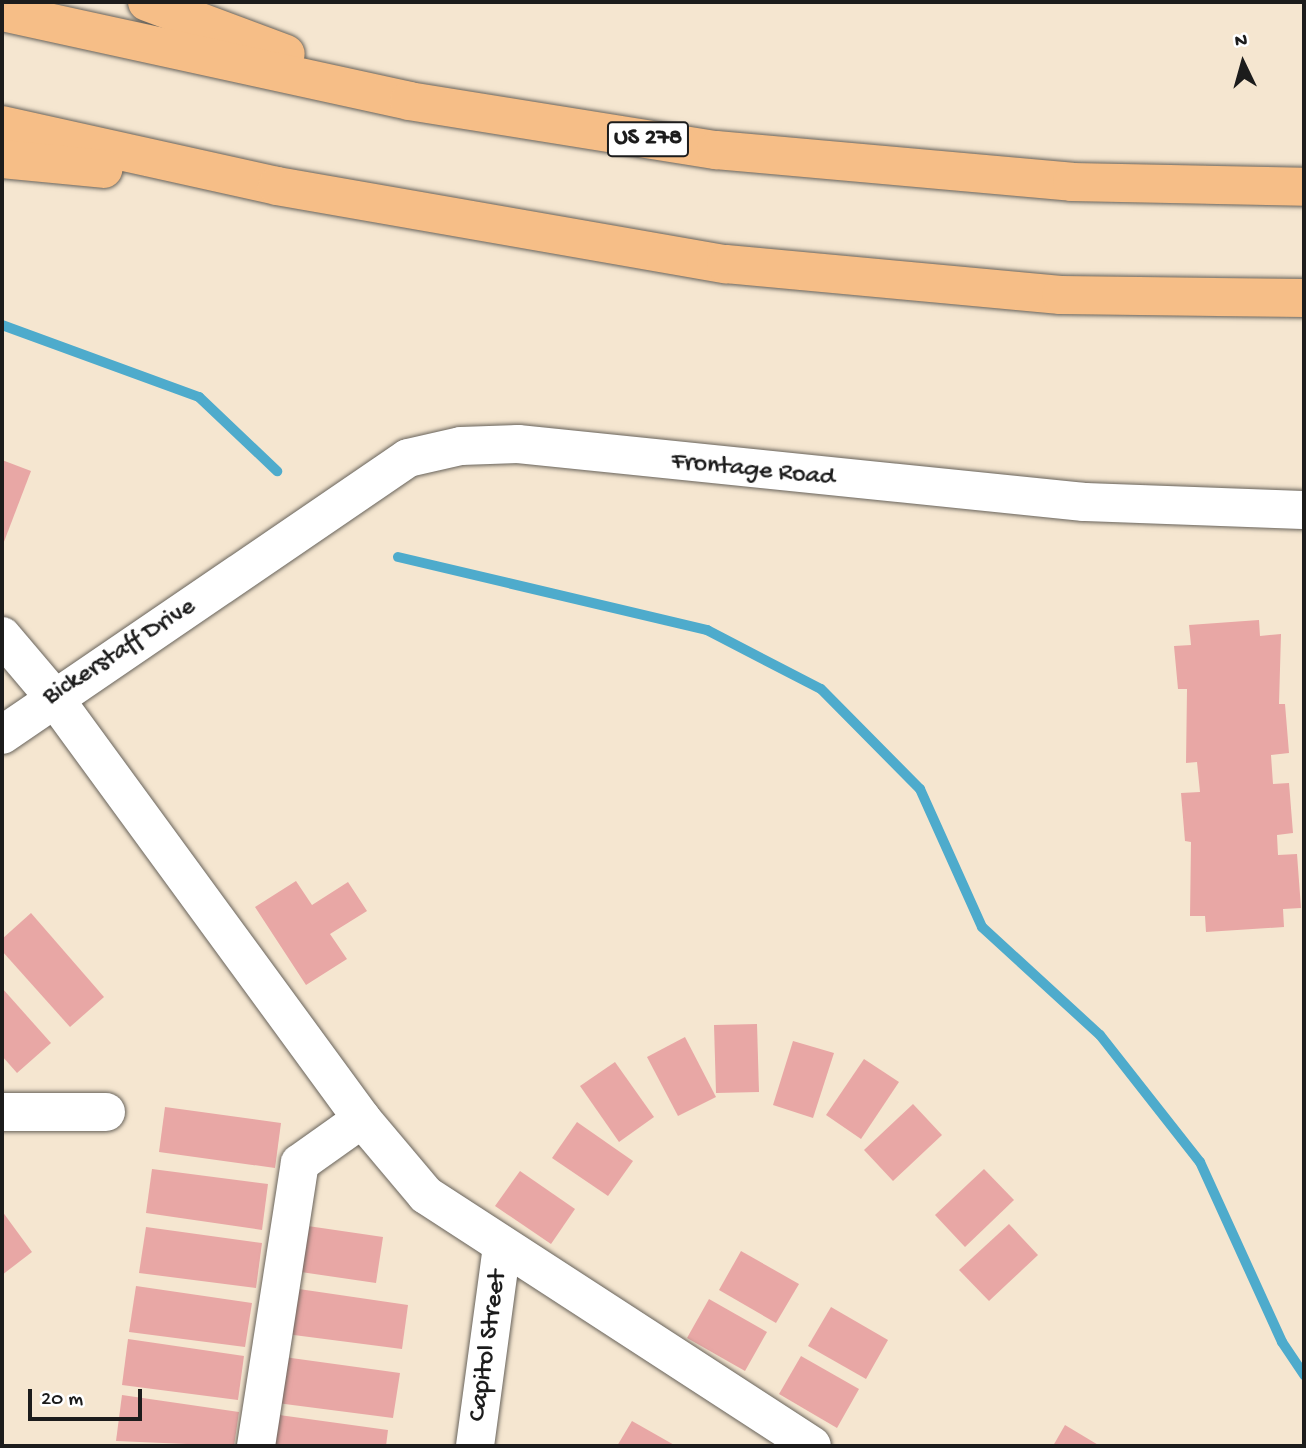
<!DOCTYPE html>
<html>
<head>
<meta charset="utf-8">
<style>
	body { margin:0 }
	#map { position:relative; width:1306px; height:1448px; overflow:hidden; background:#f5e6d0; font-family:"Gochi Hand",sans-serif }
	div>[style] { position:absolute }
	.stream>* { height:10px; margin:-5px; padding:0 5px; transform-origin:5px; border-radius:5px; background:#4eabcc }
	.building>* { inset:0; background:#e8a7a5 }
	.roads { filter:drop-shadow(0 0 2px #68635b) drop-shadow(0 0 2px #68635b) }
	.minor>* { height:38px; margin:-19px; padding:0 19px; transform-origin:19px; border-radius:19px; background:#fff }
	.highway>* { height:38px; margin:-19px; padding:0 19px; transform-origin:19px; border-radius:19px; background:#f6be87 }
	span { translate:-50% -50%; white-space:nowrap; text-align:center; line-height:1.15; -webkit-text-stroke:5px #fff; paint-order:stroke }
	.shield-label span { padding:2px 5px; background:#fff; border:2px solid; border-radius:5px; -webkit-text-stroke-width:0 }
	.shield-label { font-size:24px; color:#1c1c1c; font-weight:700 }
	.street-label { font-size:26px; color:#1c1c1c }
	.frame { position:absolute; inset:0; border:4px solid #1c1c1c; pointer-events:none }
	.north { position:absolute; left:1208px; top:28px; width:70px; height:70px; -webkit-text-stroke:5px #fff; paint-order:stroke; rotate:355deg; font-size:19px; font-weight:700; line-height:28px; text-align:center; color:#1c1c1c }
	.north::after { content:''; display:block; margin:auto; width:24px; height:32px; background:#1c1c1c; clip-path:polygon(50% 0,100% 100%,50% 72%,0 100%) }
	.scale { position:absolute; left:28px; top:1389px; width:114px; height:32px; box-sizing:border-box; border:4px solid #1c1c1c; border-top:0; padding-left:9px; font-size:21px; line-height:24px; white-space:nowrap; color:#1c1c1c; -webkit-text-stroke:5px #fff; paint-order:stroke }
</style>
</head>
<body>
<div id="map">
	<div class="stream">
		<div style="left:2px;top:325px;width:210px;rotate:20.1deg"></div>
		<div style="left:199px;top:397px;width:108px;rotate:43.5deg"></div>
		<div style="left:398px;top:557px;width:318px;rotate:13.3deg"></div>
		<div style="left:707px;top:630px;width:128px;rotate:27.4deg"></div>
		<div style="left:821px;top:689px;width:141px;rotate:45.3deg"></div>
		<div style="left:920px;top:789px;width:151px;rotate:65.8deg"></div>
		<div style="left:982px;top:927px;width:160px;rotate:42.5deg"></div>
		<div style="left:1100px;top:1035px;width:162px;rotate:51.8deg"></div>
		<div style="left:1200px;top:1162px;width:198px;rotate:65.5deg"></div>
		<div style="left:1282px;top:1342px;width:40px;rotate:56deg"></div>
	</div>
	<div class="building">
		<div style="clip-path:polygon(2px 460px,31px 471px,2px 547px)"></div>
		<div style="clip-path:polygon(1259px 620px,1260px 636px,1281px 634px,1279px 704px,1285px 704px,1289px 753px,1271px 755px,1273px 784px,1289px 783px,1293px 833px,1277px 835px,1278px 855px,1297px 854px,1301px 908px,1283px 909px,1284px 927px,1206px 932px,1205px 916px,1190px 916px,1191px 842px,1185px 841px,1181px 793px,1200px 792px,1197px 762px,1186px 763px,1187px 689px,1178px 689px,1174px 646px,1191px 645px,1189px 625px)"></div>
		<div style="clip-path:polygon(296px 881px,312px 905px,348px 882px,367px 911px,330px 934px,347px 959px,306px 985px,255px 907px)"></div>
		<div style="clip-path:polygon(31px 913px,104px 997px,70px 1027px,2px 951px,2px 939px)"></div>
		<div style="clip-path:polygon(2px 988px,51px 1043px,17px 1073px,2px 1056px)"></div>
		<div style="clip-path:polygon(757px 1024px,759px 1092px,716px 1093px,714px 1025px)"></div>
		<div style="clip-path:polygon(685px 1037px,716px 1097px,678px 1116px,647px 1057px)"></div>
		<div style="clip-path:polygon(793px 1041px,834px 1053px,813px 1118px,773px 1105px)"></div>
		<div style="clip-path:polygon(864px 1059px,899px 1082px,861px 1139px,826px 1115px)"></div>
		<div style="clip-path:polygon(615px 1062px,654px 1117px,619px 1142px,580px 1086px)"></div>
		<div style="clip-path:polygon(913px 1104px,942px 1135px,893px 1181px,864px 1150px)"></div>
		<div style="clip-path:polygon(165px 1107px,281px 1123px,275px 1168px,159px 1152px)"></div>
		<div style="clip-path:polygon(577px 1122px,633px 1161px,608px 1196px,552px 1158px)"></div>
		<div style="clip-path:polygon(152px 1169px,268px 1184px,262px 1230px,146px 1213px)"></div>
		<div style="clip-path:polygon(984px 1169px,1014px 1200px,965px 1247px,935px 1215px)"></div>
		<div style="clip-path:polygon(520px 1171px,575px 1209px,551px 1244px,495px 1206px)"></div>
		<div style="clip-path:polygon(2px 1211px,32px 1252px,2px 1275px)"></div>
		<div style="clip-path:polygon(1009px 1224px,1038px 1255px,989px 1301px,959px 1270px)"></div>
		<div style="clip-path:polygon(301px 1225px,383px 1237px,376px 1283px,294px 1271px)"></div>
		<div style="clip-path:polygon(146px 1227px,262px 1243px,256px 1288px,139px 1273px)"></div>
		<div style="clip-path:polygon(741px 1251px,799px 1284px,776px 1323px,719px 1290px)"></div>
		<div style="clip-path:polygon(136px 1286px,252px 1303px,245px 1347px,129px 1332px)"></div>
		<div style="clip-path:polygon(292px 1288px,408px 1305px,402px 1349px,286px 1334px)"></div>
		<div style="clip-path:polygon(709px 1299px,767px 1332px,745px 1371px,687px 1338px)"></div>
		<div style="clip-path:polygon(831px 1307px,888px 1340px,866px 1379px,808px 1346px)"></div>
		<div style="clip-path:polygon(128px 1339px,244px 1356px,238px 1400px,122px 1385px)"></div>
		<div style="clip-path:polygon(801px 1356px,859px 1389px,837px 1428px,779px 1394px)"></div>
		<div style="clip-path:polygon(284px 1357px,400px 1373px,393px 1418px,277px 1403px)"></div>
		<div style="clip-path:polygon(122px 1395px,239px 1412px,234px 1446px,116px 1441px)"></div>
		<div style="clip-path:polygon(272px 1414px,388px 1430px,386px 1446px,268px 1446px)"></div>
		<div style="clip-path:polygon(632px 1421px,676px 1446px,617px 1446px)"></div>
		<div style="clip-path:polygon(1065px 1425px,1100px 1446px,1053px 1446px)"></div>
	</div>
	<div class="roads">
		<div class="minor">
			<div style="left:2px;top:636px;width:77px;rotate:49.7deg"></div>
			<div style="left:52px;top:695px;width:525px;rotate:53.83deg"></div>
			<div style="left:362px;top:1119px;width:99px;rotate:49.9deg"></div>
			<div style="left:426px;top:1195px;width:460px;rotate:33deg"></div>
			<div style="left:2px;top:735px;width:491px;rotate:-34.3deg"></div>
			<div style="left:408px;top:458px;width:54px;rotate:-12.8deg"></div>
			<div style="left:461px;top:446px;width:57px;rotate:-2deg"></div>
			<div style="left:518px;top:444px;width:569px;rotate:5.85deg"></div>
			<div style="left:1084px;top:502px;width:220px;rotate:2.1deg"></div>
			<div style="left:2px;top:1112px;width:104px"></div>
			<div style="left:256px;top:1446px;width:286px;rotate:-81.2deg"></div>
			<div style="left:300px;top:1163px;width:76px;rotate:-35.4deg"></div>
			<div style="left:475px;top:1446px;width:202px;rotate:-82.3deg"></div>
		</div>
		<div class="highway">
			<div style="left:147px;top:2px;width:148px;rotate:20.5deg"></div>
			<div style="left:2px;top:12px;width:417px;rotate:12.3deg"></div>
			<div style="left:409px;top:101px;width:311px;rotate:9.1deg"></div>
			<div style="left:716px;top:150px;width:357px;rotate:5.1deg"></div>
			<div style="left:1072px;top:182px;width:232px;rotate:1.2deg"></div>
			<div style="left:2px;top:125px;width:282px;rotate:12.5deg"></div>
			<div style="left:277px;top:186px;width:456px;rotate:9.9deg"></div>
			<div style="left:726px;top:264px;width:336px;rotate:5.3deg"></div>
			<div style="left:1061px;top:295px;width:243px;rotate:0.7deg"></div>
			<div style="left:2px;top:159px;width:102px;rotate:5.6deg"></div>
		</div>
	</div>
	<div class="shield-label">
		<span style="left:648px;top:139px">US 278</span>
	</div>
	<div class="street-label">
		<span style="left:753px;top:471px;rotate:6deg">Frontage Road</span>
		<span style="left:120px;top:653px;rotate:-33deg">Bickerstaff Drive</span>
		<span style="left:489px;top:1346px;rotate:-82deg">Capitol Street</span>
	</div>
	<div class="frame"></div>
	<div class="north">N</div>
	<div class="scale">20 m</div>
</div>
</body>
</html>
